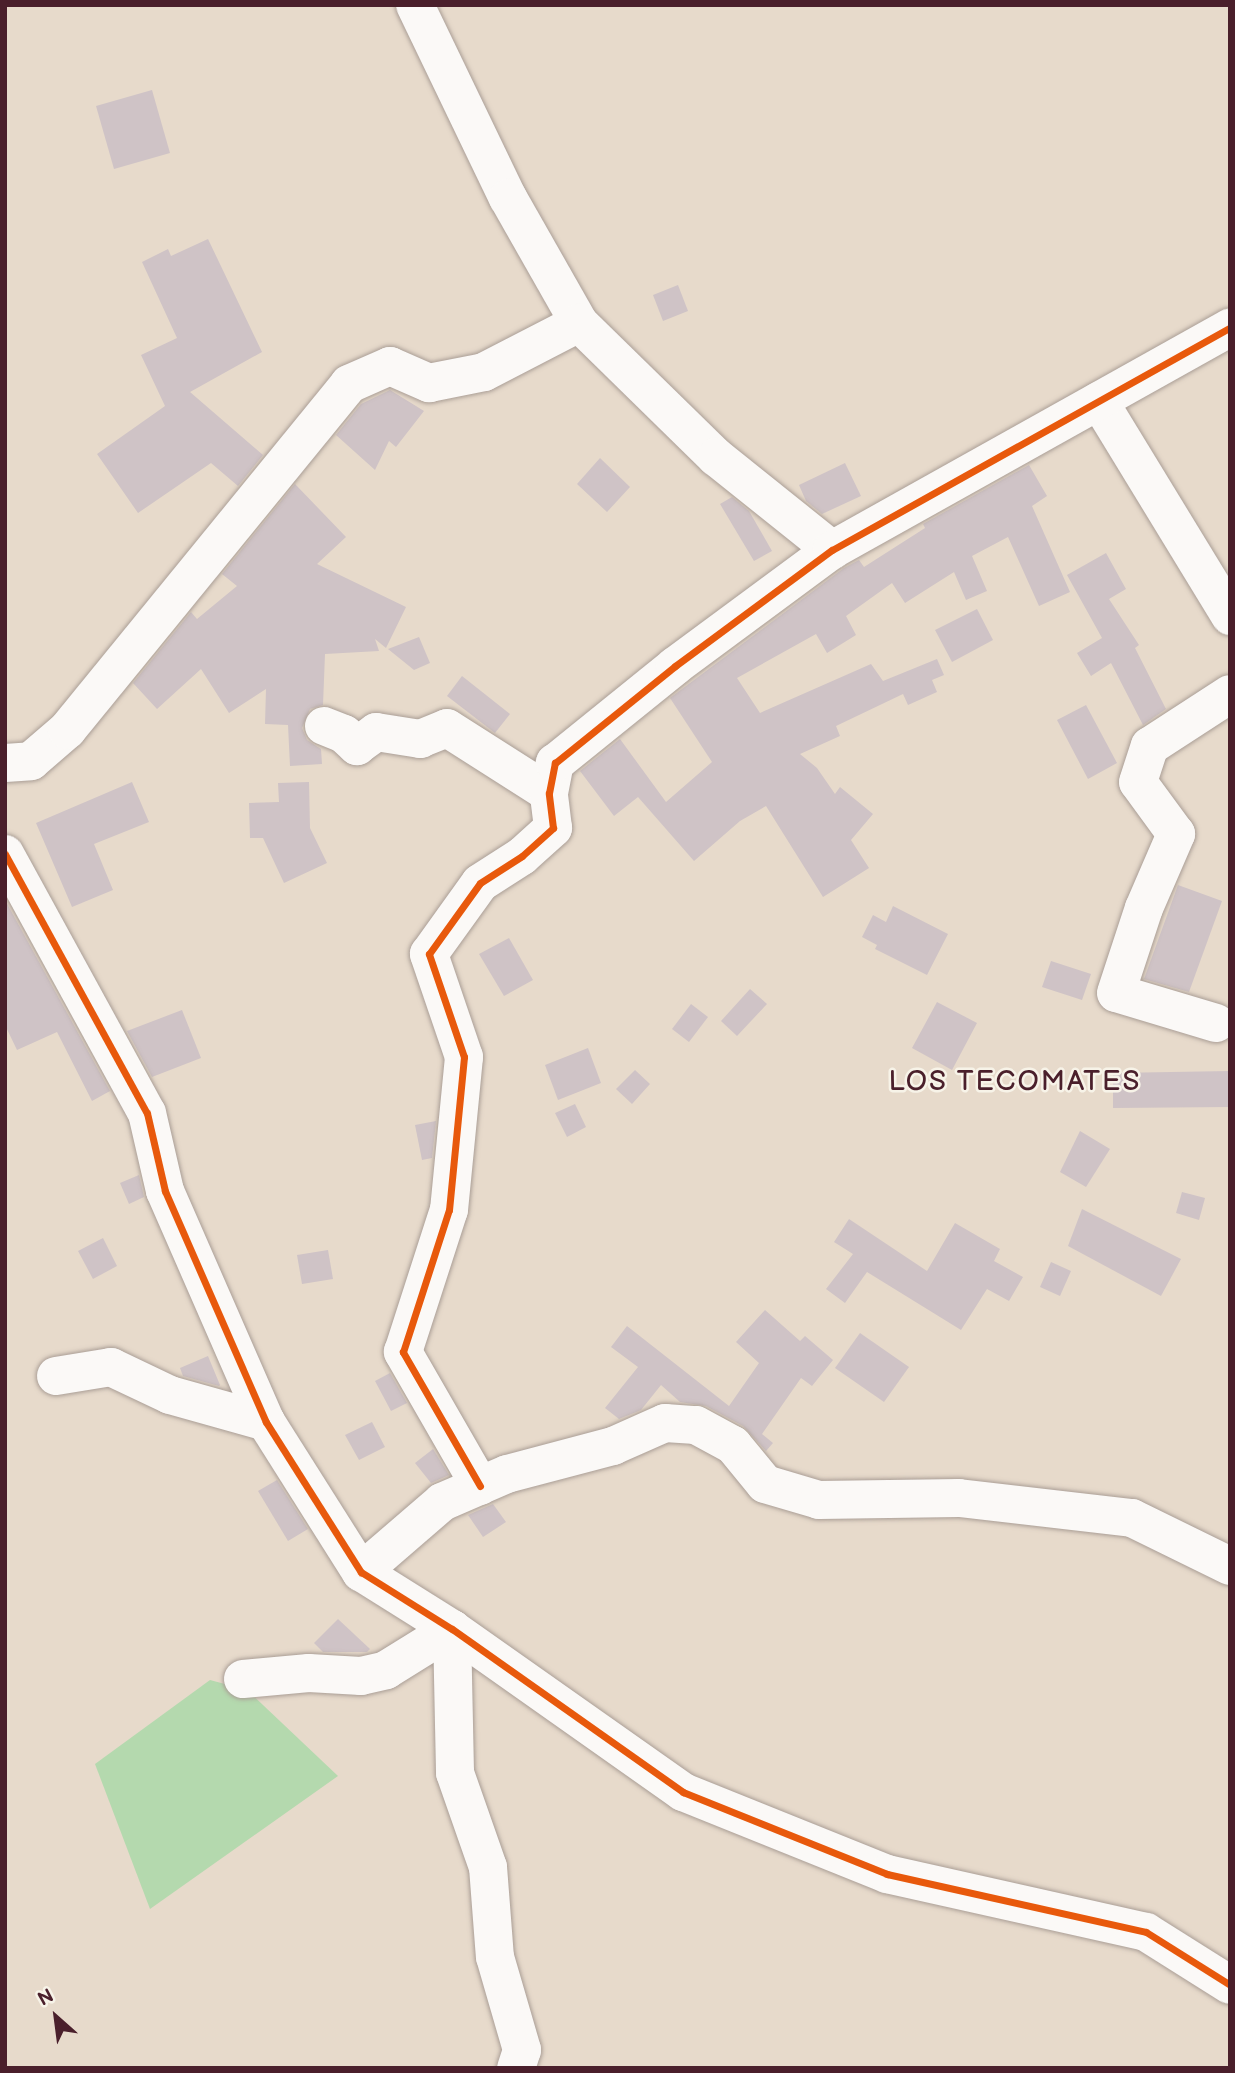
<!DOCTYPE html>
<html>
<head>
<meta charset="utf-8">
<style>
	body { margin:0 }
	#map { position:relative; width:1235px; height:2073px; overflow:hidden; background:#e7dacb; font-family:"Balsamiq Sans",sans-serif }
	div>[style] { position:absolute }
	.green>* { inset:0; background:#b4d9ae }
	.building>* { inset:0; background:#cfc3c6 }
	.roads { filter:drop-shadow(0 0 2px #aa9e96) drop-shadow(0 0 2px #aa9e96) }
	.minor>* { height:38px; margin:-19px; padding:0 19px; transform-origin:19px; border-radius:19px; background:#fbf9f7 }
	.cycleway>* { height:7px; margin:-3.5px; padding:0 3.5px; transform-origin:3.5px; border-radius:3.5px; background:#e8590c }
	span { translate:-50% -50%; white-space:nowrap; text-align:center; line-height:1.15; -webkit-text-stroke:5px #f7f3e8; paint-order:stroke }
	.quarter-label { font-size:28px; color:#4a1f2b; letter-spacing:2px }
	.frame { position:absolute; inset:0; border:7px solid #4a1f2b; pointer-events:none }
	.north { position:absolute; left:21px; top:1982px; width:70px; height:70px; -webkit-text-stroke:5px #f7f3e8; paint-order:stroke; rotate:332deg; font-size:19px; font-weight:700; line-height:28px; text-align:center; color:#4a1f2b }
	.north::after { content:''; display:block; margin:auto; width:24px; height:32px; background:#4a1f2b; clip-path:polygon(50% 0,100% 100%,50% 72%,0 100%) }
</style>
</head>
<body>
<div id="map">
	<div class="green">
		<div style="clip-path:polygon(210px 1680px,247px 1690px,338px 1776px,150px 1909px,95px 1764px)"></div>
	</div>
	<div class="building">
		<div style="clip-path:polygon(152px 90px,170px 153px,114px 169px,96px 106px)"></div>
		<div style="clip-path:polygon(208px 239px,262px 352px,190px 392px,263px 455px,238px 486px,211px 463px,138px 513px,97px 454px,165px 406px,141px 355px,177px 338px,142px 262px,168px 249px,171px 256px)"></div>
		<div style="clip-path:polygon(678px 285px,688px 311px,663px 321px,653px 295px)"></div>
		<div style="clip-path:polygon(390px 390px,424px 411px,396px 447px,389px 441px,375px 470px,336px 435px,361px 404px)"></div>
		<div style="clip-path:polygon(600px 458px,630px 487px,607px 512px,577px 484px)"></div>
		<div style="clip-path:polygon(845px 463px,861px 496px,822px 514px,806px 501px,799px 485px)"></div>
		<div style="clip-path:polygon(1029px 465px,1047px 496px,1032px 506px,1070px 592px,1039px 606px,1008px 537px,972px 556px,987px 591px,966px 600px,954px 572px,905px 603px,892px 583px,846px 616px,856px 635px,827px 653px,816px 634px,737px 678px,760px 713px,871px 664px,883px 681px,937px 659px,944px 675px,932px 680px,937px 692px,908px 705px,903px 694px,836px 726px,840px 736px,800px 754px,817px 768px,835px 794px,840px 787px,873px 814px,851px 840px,869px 868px,823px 897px,766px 806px,740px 821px,694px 861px,638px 797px,614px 816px,580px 771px,620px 739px,666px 802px,712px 762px,670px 698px,844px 568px,859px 560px,864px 567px,925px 528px,923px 524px)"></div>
		<div style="clip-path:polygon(295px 484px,346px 537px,317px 564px,406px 607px,386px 648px,375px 639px,379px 651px,325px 654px,323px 705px,310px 709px,302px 728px,307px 740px,321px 749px,322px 764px,290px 766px,288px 725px,265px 724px,266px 689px,229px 713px,201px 669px,157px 709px,133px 683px,191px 612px,197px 619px,237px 586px,222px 574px)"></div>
		<div style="clip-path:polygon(732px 497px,749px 511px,772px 551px,754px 561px,720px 504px)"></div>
		<div style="clip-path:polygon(1106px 553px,1126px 589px,1109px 599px,1139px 645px,1135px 648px,1166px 709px,1143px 725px,1111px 663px,1091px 676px,1077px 653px,1102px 638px,1067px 575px)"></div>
		<div style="clip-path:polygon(977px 609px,993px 640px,952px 662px,935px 630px)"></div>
		<div style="clip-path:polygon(419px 637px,430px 663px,414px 670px,388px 649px)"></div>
		<div style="clip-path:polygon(462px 676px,510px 714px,495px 733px,447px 696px)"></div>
		<div style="clip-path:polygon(1086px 705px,1117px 763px,1088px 779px,1057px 720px)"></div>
		<div style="clip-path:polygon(132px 782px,149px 822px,94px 844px,113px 890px,72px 907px,36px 823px)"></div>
		<div style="clip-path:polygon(309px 782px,310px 828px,327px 863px,284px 883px,263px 838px,250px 838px,249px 803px,279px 802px,278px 783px)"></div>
		<div style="clip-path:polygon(1178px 885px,1222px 901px,1189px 992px,1144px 979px)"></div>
		<div style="clip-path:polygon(5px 900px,110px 1091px,92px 1101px,57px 1032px,17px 1050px,5px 1025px)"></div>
		<div style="clip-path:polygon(893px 906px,948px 934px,927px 975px,875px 949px,877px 945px,862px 937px,873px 915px,886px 922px)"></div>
		<div style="clip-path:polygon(509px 938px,533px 980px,504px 996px,479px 954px)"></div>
		<div style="clip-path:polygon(1051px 961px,1091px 974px,1082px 1000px,1042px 987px)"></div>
		<div style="clip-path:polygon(750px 989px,767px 1004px,737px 1036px,721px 1021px)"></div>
		<div style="clip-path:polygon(937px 1002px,977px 1023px,952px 1070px,912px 1048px)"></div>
		<div style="clip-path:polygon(691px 1004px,708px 1017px,689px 1042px,672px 1029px)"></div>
		<div style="clip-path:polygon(182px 1010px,201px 1058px,152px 1077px,127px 1031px)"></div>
		<div style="clip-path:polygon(588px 1048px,601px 1083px,558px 1100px,545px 1065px)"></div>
		<div style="clip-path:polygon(635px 1070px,650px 1084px,632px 1104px,616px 1089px)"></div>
		<div style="clip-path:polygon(1230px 1071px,1230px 1107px,1113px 1108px,1113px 1073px)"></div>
		<div style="clip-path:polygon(575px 1104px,586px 1127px,567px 1137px,555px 1113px)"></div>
		<div style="clip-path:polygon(436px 1121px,432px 1158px,422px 1160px,415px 1125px)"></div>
		<div style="clip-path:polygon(1080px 1131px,1110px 1149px,1086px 1187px,1060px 1172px)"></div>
		<div style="clip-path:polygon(139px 1175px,144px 1197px,129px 1204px,120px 1183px)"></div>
		<div style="clip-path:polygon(1182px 1192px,1205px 1198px,1199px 1220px,1176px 1213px)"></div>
		<div style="clip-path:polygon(1082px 1209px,1181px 1259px,1161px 1296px,1068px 1246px)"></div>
		<div style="clip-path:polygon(849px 1219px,927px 1271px,955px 1223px,1000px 1249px,994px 1261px,1023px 1277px,1009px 1301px,987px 1289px,961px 1330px,867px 1272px,845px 1303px,826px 1289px,853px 1254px,834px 1242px)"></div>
		<div style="clip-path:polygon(103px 1238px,117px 1266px,93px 1279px,78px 1251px)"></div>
		<div style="clip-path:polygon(328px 1250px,333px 1279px,302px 1284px,297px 1255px)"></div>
		<div style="clip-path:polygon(1051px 1262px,1071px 1271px,1060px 1296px,1040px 1287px)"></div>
		<div style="clip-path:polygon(765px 1310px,800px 1341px,805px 1336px,833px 1360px,812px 1386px,801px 1378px,762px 1434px,773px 1443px,766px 1451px,743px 1426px,706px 1406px,680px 1402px,661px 1385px,641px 1410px,619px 1419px,605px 1408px,638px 1367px,611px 1347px,627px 1326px,729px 1406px,759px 1363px,736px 1342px)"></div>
		<div style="clip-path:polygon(860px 1333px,909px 1367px,884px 1402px,835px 1368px)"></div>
		<div style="clip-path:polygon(208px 1356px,220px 1385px,219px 1386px,183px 1376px,180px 1368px)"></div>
		<div style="clip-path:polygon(390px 1373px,407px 1403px,391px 1411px,375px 1381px)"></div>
		<div style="clip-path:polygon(372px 1422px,385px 1447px,359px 1460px,345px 1435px)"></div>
		<div style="clip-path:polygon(433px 1449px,449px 1475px,431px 1483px,415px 1463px)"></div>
		<div style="clip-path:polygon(277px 1480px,308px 1529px,288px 1541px,258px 1491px)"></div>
		<div style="clip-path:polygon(493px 1504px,506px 1522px,483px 1537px,468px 1515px)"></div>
		<div style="clip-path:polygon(338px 1619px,370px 1649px,367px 1652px,323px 1652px,314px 1643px)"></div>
	</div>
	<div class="roads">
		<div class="minor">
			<div style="left:415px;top:5px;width:214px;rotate:64.3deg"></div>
			<div style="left:508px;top:198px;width:144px;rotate:60.4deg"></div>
			<div style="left:579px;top:323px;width:192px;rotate:44.4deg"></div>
			<div style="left:716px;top:457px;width:149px;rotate:38.7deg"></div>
			<div style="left:1099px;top:401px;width:252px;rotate:58.6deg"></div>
			<div style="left:324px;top:726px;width:22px;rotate:22deg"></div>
			<div style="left:344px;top:734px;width:18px;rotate:43deg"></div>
			<div style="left:357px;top:746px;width:24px;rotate:-36deg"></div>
			<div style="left:376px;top:732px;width:45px;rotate:9deg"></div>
			<div style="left:420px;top:739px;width:29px;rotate:-22deg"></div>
			<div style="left:447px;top:728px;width:121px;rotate:32.5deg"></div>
			<div style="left:5px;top:763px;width:26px;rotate:-4deg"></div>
			<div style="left:31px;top:761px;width:48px;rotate:-40.7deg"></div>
			<div style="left:67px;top:730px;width:446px;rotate:-50.8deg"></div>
			<div style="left:349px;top:384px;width:45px;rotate:-23.7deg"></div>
			<div style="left:390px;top:366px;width:43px;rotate:23.6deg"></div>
			<div style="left:429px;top:383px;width:56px;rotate:-11.3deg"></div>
			<div style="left:484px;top:372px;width:107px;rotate:-27.3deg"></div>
			<div style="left:5px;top:854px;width:295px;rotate:61.3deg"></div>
			<div style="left:147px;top:1113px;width:80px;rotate:77deg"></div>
			<div style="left:165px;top:1191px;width:252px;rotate:66.4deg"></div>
			<div style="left:266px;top:1422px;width:178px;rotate:57.7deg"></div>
			<div style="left:361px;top:1572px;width:107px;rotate:32.1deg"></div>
			<div style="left:452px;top:1629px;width:283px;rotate:35.2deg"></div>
			<div style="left:683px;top:1792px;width:220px;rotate:21.9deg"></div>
			<div style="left:887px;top:1874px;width:265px;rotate:12.6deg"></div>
			<div style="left:1146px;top:1932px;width:99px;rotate:32.2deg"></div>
			<div style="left:1216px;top:1023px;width:104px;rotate:-163.3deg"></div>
			<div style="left:1116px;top:993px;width:89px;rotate:-71.8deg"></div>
			<div style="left:1144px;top:908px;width:81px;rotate:-66.6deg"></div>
			<div style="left:1176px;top:834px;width:64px;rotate:-126.2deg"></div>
			<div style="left:1138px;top:782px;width:38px;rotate:-72deg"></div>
			<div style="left:1150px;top:746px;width:95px;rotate:-33deg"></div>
			<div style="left:56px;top:1376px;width:56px;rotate:-9.3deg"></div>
			<div style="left:111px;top:1367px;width:65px;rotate:25.4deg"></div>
			<div style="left:170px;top:1395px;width:100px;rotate:15.7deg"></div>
			<div style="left:480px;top:1486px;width:155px;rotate:-119.9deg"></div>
			<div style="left:403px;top:1352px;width:149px;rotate:-72.1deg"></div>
			<div style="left:449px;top:1210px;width:154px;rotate:-84.4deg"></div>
			<div style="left:464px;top:1057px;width:109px;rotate:-108.8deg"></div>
			<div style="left:429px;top:954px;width:87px;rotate:-54.3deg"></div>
			<div style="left:480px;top:883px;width:50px;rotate:-32.7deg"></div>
			<div style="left:522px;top:856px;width:42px;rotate:-42.1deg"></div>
			<div style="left:553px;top:828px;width:35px;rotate:-97deg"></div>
			<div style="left:549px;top:793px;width:31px;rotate:-79deg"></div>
			<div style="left:555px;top:763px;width:154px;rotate:-38.9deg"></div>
			<div style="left:675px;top:666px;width:195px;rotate:-36.5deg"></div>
			<div style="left:832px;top:550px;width:456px;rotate:-29.2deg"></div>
			<div style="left:361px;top:1572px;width:107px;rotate:-40.8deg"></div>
			<div style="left:442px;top:1502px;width:71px;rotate:-23.3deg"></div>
			<div style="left:507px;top:1474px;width:110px;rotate:-14.8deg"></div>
			<div style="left:613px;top:1446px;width:57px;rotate:-23.9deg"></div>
			<div style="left:665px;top:1423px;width:31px;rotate:4deg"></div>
			<div style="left:696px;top:1425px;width:42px;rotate:28.4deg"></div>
			<div style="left:733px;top:1445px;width:50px;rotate:50.6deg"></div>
			<div style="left:765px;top:1484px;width:56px;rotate:16.5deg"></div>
			<div style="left:819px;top:1500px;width:140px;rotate:-0.8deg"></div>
			<div style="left:959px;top:1498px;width:174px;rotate:6.6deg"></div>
			<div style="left:1132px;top:1518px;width:109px;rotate:26.1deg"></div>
			<div style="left:452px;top:1629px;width:144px;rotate:88.8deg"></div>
			<div style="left:455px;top:1773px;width:100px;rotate:70.7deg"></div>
			<div style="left:488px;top:1867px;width:90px;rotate:85.6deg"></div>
			<div style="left:495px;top:1957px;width:97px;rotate:73.8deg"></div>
			<div style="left:522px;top:2050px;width:19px;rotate:108deg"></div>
			<div style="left:243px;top:1679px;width:66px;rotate:-5.2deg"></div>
			<div style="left:309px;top:1673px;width:52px;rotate:3.3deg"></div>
			<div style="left:361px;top:1676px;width:26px;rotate:-13deg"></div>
			<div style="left:386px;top:1670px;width:78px;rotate:-31.8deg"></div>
		</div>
	</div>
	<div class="cycleway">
		<div style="left:5px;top:854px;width:295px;rotate:61.3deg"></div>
		<div style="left:147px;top:1113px;width:80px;rotate:77deg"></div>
		<div style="left:165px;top:1191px;width:252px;rotate:66.4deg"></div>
		<div style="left:266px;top:1422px;width:178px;rotate:57.7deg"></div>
		<div style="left:361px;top:1572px;width:107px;rotate:32.1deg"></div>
		<div style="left:452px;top:1629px;width:283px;rotate:35.2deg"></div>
		<div style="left:683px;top:1792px;width:220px;rotate:21.9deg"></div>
		<div style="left:887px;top:1874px;width:265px;rotate:12.6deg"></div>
		<div style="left:1146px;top:1932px;width:99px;rotate:32.2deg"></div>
		<div style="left:480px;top:1486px;width:155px;rotate:-119.9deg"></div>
		<div style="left:403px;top:1352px;width:149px;rotate:-72.1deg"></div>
		<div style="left:449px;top:1210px;width:154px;rotate:-84.4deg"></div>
		<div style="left:464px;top:1057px;width:109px;rotate:-108.8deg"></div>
		<div style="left:429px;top:954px;width:87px;rotate:-54.3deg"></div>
		<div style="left:480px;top:883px;width:50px;rotate:-32.7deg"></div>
		<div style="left:522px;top:856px;width:42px;rotate:-42.1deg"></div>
		<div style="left:553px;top:828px;width:35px;rotate:-97deg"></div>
		<div style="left:549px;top:793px;width:31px;rotate:-79deg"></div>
		<div style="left:555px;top:763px;width:154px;rotate:-38.9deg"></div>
		<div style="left:675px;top:666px;width:195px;rotate:-36.5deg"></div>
		<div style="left:832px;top:550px;width:456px;rotate:-29.2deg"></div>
	</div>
	<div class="quarter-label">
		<span style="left:1015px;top:1082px">LOS TECOMATES</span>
	</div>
	<div class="frame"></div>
	<div class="north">N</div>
</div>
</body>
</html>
